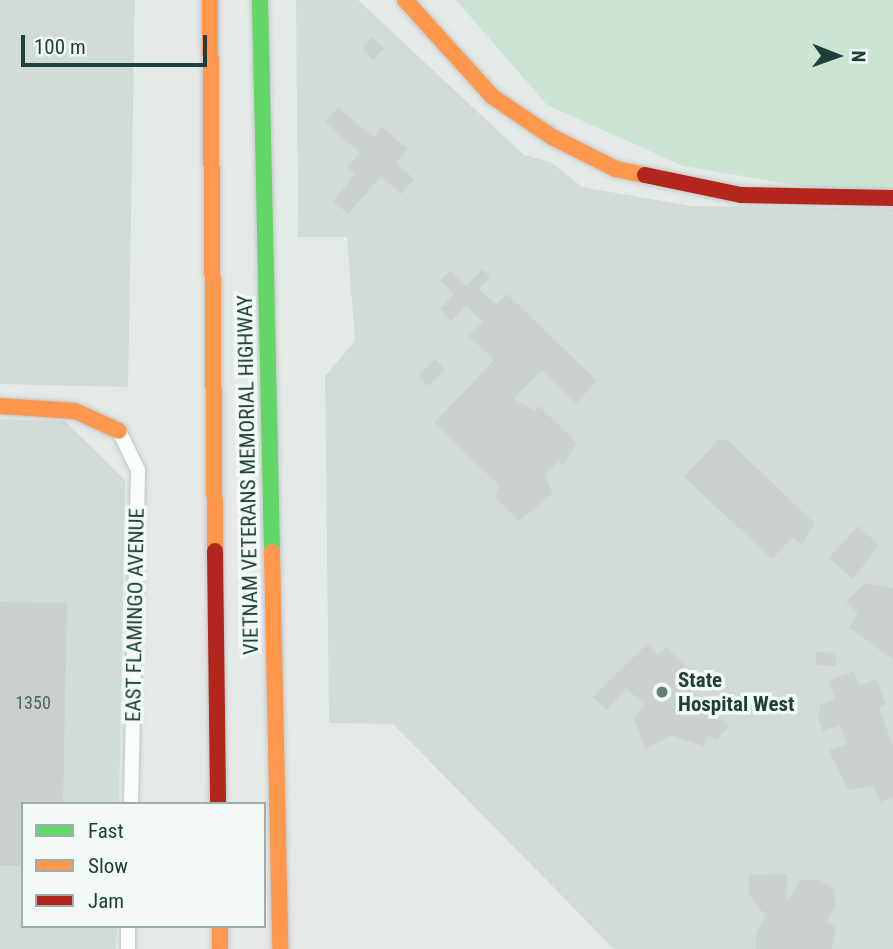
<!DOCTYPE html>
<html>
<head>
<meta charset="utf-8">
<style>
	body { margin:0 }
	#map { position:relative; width:893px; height:949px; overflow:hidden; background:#e4eae8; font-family:"Roboto Condensed",sans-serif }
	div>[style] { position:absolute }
	.built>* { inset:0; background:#d1dcd8 }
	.green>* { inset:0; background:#cbe5d5 }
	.building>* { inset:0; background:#cad1cf }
	.roads { filter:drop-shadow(0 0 2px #c1c7c5) drop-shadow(0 0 2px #c1c7c5) }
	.street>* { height:14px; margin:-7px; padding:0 7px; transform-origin:7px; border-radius:7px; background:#fbfcfc }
	.fast>* { height:16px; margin:-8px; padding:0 8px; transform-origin:8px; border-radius:8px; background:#63d668 }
	.slow>* { height:16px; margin:-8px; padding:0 8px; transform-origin:8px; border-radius:8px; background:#ff974d }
	.jam>* { height:16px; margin:-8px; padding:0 8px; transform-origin:8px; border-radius:8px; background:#b3261e }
	.dots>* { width:19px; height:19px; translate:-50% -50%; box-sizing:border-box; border:4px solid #f2f9f6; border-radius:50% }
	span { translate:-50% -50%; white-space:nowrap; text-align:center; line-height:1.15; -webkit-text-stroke:7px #f2f9f6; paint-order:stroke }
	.number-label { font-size:18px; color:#4b6560 }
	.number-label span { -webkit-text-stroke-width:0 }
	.street-label { font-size:21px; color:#1f403a }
	.poi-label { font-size:21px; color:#1f403a; font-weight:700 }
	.left { translate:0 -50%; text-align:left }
	.legend { position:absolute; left:21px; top:802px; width:245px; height:126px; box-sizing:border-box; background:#f2f9f6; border:2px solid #9eafab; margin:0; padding:9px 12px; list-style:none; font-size:21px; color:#1f403a }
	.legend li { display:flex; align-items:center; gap:14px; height:35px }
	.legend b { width:35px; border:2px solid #9eafab }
	.north { position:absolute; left:802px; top:21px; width:70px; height:70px; -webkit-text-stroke:5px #f2f9f6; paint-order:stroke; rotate:91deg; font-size:19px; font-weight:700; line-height:28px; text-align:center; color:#1f403a }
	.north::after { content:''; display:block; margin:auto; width:24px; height:32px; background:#1f403a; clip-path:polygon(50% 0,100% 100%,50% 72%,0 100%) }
	.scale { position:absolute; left:21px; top:35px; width:186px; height:32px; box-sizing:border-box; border:4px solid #1f403a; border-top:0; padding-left:9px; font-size:21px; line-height:24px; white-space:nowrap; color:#1f403a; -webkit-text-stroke:5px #f2f9f6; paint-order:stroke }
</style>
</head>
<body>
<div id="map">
	<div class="built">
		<div style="clip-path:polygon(0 0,135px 0,128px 387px,0 384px)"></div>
		<div style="clip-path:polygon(296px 0,358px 0,524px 155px,551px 162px,582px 187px,691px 206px,893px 209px,893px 949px,614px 949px,393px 724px,329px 723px,325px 376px,355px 341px,347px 237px,298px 237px)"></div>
		<div style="clip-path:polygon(0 419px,65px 421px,125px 480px,119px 804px,23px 804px,23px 926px,117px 926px,116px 949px,0 949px)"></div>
	</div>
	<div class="green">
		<div style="clip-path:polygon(456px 0,893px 0,893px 189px,824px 190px,683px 166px,547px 105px)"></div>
	</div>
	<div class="building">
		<div style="clip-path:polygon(373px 37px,384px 49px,373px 60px,362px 48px)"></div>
		<div style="clip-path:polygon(338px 107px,374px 138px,382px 127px,408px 149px,396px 163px,414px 179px,401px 194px,381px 176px,348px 214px,333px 201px,355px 174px,347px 167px,360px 153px,325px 122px)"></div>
		<div style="clip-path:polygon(482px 269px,490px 277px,479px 289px,496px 305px,507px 294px,597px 381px,576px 403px,542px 370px,514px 399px,534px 411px,539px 406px,577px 443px,563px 465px,559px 461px,545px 476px,553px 493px,519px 521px,495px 497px,499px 485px,434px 423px,494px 360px,469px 336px,483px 322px,466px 306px,451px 321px,440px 309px,454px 294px,440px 281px,450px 271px,466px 286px)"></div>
		<div style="clip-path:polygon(435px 359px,445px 369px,429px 386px,418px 376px)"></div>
		<div style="clip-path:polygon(718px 440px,728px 440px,814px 523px,802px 545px,793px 537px,772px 559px,684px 477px)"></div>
		<div style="clip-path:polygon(858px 526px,879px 545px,853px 579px,829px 558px)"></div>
		<div style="clip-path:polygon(865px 583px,893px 588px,893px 660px,849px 627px,858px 613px,846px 602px)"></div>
		<div style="clip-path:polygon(0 602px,67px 603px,63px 804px,23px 804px,23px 866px,0 866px)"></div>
		<div style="clip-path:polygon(647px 644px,658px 655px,666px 647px,685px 666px,676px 675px,729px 726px,717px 739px,707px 736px,704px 746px,671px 736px,645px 749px,634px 718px,645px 705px,626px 688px,607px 710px,593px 697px)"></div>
		<div style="clip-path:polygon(816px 652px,836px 653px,836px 666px,816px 665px)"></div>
		<div style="clip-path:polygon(854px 671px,859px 686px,877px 679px,886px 705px,879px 708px,893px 746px,893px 797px,880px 802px,874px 786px,848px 790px,829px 750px,847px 744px,840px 725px,823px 731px,819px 720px,820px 705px,835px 699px,829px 681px)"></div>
		<div style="clip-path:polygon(787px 874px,787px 901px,801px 880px,819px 880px,835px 890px,835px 908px,826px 921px,836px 928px,832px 949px,756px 949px,756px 932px,766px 917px,749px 894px,749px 875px)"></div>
	</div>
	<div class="roads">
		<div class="street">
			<div style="left:119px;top:431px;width:43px;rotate:64deg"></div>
			<div style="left:138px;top:470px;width:334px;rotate:91.2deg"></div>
			<div style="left:128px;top:926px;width:23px;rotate:90deg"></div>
		</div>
		<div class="fast">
			<div style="left:260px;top:0;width:552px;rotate:88.75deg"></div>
		</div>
		<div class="slow">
			<div style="left:210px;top:0;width:551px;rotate:89.48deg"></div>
			<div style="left:405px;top:0;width:131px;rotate:47.8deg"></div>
			<div style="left:493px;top:97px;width:71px;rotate:34.1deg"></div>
			<div style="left:552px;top:137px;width:72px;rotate:26.6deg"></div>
			<div style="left:616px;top:169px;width:30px;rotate:12deg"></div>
			<div style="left:0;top:406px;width:75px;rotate:3.8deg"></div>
			<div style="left:75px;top:411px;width:48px;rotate:24.4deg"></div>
			<div style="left:272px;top:552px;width:397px;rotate:88.8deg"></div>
			<div style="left:220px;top:926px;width:23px;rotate:90deg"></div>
		</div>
		<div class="jam">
			<div style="left:645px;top:175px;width:98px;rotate:11.8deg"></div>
			<div style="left:741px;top:195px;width:152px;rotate:1.1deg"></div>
			<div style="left:215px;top:551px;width:253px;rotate:89.3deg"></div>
		</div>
	</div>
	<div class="dots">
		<div style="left:662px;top:692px;background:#647c77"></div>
	</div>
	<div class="number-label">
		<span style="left:33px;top:703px">1350</span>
	</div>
	<div class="street-label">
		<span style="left:248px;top:475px;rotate:-91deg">VIETNAM VETERANS MEMORIAL HIGHWAY</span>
		<span style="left:135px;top:615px;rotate:-89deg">EAST FLAMINGO AVENUE</span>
	</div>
	<div class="poi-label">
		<span class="left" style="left:678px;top:692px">State<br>Hospital West</span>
	</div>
	<ul class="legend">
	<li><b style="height:9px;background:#63d668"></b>Fast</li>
	<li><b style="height:9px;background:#ff974d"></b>Slow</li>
	<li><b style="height:9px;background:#b3261e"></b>Jam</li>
	</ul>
	<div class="north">N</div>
	<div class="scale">100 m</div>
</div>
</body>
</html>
